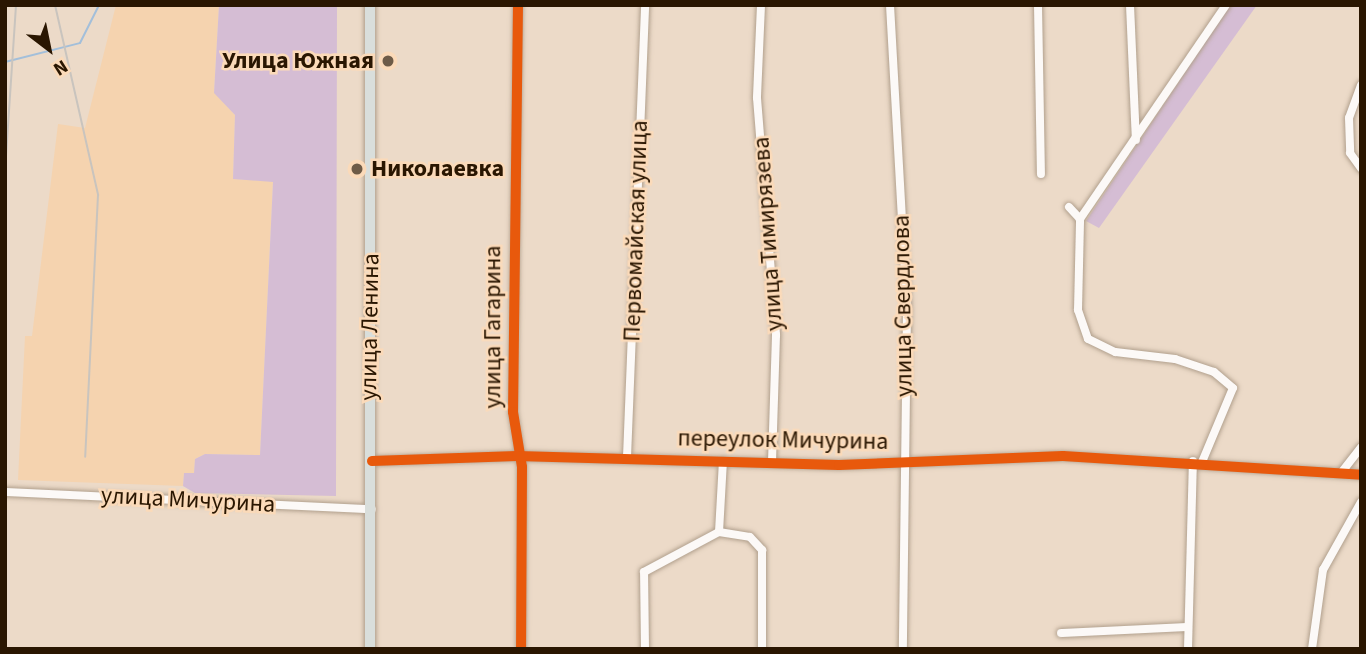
<!DOCTYPE html>
<html>
<head>
<meta charset="utf-8">
<style>
	body { margin:0 }
	#map { position:relative; width:1366px; height:654px; overflow:hidden; background:#ecdac8; font-family:"Source Sans 3",sans-serif }
	div>[style] { position:absolute }
	.built>* { inset:0; background:#f5d3af }
	.forest>* { inset:0; background:#d5bdd4 }
	.stream>* { height:2px; margin:-1px; padding:0 1px; transform-origin:1px; border-radius:1px; background:#a3bfda }
	.roads { filter:drop-shadow(0 0 2px #b1a08d) drop-shadow(0 0 2px #b1a08d) }
	.minor>* { height:8px; margin:-4px; padding:0 4px; transform-origin:4px; border-radius:4px; background:#fcf9f7 }
	.major>* { height:10px; margin:-5px; padding:0 5px; transform-origin:5px; border-radius:5px; background:#d9dedb }
	.rail>* { height:2px; margin:-1px; padding:0 1px; transform-origin:1px; border-radius:1px; background:#c9c4be }
	.cycleway>* { height:10px; margin:-5px; padding:0 5px; transform-origin:5px; border-radius:5px; background:#e8590c }
	.dots>* { width:19px; height:19px; translate:-50% -50%; box-sizing:border-box; border:4px solid #fbdab9; border-radius:50% }
	span { translate:-50% -50%; white-space:nowrap; text-align:center; line-height:1.15; -webkit-text-stroke:5px #fbdab9; paint-order:stroke }
	.poi-label { font-size:24px; color:#2a1601; font-weight:700 }
	.right { translate:-100% -50%; text-align:right }
	.left { translate:0 -50%; text-align:left }
	.street-label { font-size:24px; color:#2a1601 }
	.frame { position:absolute; inset:0; border:7px solid #2a1601; pointer-events:none }
	.north { position:absolute; left:14px; top:14px; width:70px; height:70px; -webkit-text-stroke:5px #fbdab9; paint-order:stroke; rotate:148deg; font-size:19px; font-weight:700; line-height:28px; text-align:center; color:#2a1601 }
	.north::after { content:''; display:block; margin:auto; width:24px; height:32px; background:#2a1601; clip-path:polygon(50% 0,100% 100%,50% 72%,0 100%) }
</style>
</head>
<body>
<div id="map">
	<div class="built">
		<div style="clip-path:polygon(116px 5px,219px 5px,214px 92px,235px 115px,233px 179px,273px 181px,260px 455px,205px 454px,195px 459px,194px 474px,184px 473px,183px 486px,18px 480px,25px 336px,32px 336px,58px 124px,85px 128px)"></div>
	</div>
	<div class="forest">
		<div style="clip-path:polygon(219px 5px,337px 5px,336px 496px,195px 493px,183px 486px,184px 473px,194px 473px,195px 459px,205px 454px,260px 455px,273px 182px,233px 179px,235px 115px,214px 93px)"></div>
		<div style="clip-path:polygon(1230px 5px,1257px 5px,1099px 228px,1086px 221px)"></div>
	</div>
	<div class="stream">
		<div style="left:5px;top:62px;width:77px;rotate:-14.2deg"></div>
		<div style="left:80px;top:43px;width:42px;rotate:-63.4deg"></div>
	</div>
	<div class="roads">
		<div class="minor">
			<div style="left:518px;top:5px;width:407px;rotate:90.7deg"></div>
			<div style="left:513px;top:412px;width:56px;rotate:80.7deg"></div>
			<div style="left:522px;top:467px;width:182px;rotate:90.3deg"></div>
			<div style="left:761px;top:5px;width:93px;rotate:92.5deg"></div>
			<div style="left:757px;top:98px;width:238px;rotate:85.4deg"></div>
			<div style="left:776px;top:335px;width:128px;rotate:91.8deg"></div>
			<div style="left:890px;top:5px;width:304px;rotate:86.8deg"></div>
			<div style="left:907px;top:309px;width:340px;rotate:90.7deg"></div>
			<div style="left:1038px;top:5px;width:169px;rotate:89deg"></div>
			<div style="left:1130px;top:5px;width:135px;rotate:87.5deg"></div>
			<div style="left:1361px;top:85px;width:35px;rotate:110deg"></div>
			<div style="left:1349px;top:118px;width:35px;rotate:88deg"></div>
			<div style="left:1350px;top:153px;width:19px;rotate:54deg"></div>
			<div style="left:1069px;top:207px;width:16px;rotate:47deg"></div>
			<div style="left:627px;top:457px;width:452px;rotate:-87.7deg"></div>
			<div style="left:372px;top:461px;width:145px;rotate:-2deg"></div>
			<div style="left:517px;top:456px;width:322px;rotate:1.6deg"></div>
			<div style="left:839px;top:465px;width:224px;rotate:-2.3deg"></div>
			<div style="left:1063px;top:456px;width:299px;rotate:3.6deg"></div>
			<div style="left:1202px;top:462px;width:80px;rotate:-67.3deg"></div>
			<div style="left:1233px;top:388px;width:25px;rotate:-140deg"></div>
			<div style="left:1214px;top:372px;width:41px;rotate:-161.6deg"></div>
			<div style="left:1175px;top:359px;width:60px;rotate:-173.3deg"></div>
			<div style="left:1115px;top:352px;width:30px;rotate:-154deg"></div>
			<div style="left:1088px;top:339px;width:31px;rotate:-109deg"></div>
			<div style="left:1078px;top:310px;width:91px;rotate:-88.7deg"></div>
			<div style="left:1080px;top:219px;width:259px;rotate:-55.7deg"></div>
			<div style="left:1341px;top:473px;width:33px;rotate:-52deg"></div>
			<div style="left:5px;top:492px;width:367px;rotate:2.7deg"></div>
			<div style="left:719px;top:532px;width:31px;rotate:9deg"></div>
			<div style="left:750px;top:537px;width:18px;rotate:47deg"></div>
			<div style="left:762px;top:550px;width:99px;rotate:90deg"></div>
			<div style="left:719px;top:532px;width:71px;rotate:-86.8deg"></div>
			<div style="left:1061px;top:633px;width:127px;rotate:-2.7deg"></div>
			<div style="left:645px;top:649px;width:77px;rotate:-90.7deg"></div>
			<div style="left:644px;top:572px;width:85px;rotate:-28.1deg"></div>
			<div style="left:1188px;top:649px;width:188px;rotate:-88.5deg"></div>
			<div style="left:1312px;top:649px;width:80px;rotate:-82.1deg"></div>
			<div style="left:1323px;top:570px;width:78px;rotate:-60.8deg"></div>
		</div>
		<div class="major">
			<div style="left:370px;top:649px;width:644px;rotate:-90deg"></div>
		</div>
	</div>
	<div class="rail">
		<div style="left:55px;top:5px;width:195px;rotate:77.2deg"></div>
		<div style="left:98px;top:195px;width:262px;rotate:92.8deg"></div>
		<div style="left:5px;top:171px;width:166px;rotate:-86.2deg"></div>
	</div>
	<div class="cycleway">
		<div style="left:518px;top:5px;width:407px;rotate:90.7deg"></div>
		<div style="left:513px;top:412px;width:56px;rotate:80.7deg"></div>
		<div style="left:522px;top:467px;width:182px;rotate:90.3deg"></div>
		<div style="left:372px;top:461px;width:145px;rotate:-2deg"></div>
		<div style="left:517px;top:456px;width:322px;rotate:1.6deg"></div>
		<div style="left:839px;top:465px;width:224px;rotate:-2.3deg"></div>
		<div style="left:1063px;top:456px;width:299px;rotate:3.6deg"></div>
	</div>
	<div class="dots">
		<div style="left:388px;top:61px;background:#6e5b47"></div>
		<div style="left:357px;top:169px;background:#6e5b47"></div>
	</div>
	<div class="poi-label">
		<span class="right" style="left:374px;top:61px">Улица Южная</span>
		<span class="left" style="left:371px;top:169px">Николаевка</span>
	</div>
	<div class="street-label">
		<span style="left:636px;top:231px;rotate:-88deg">Первомайская улица</span>
		<span style="left:768px;top:234px;rotate:-94deg">улица Тимирязева</span>
		<span style="left:903px;top:306px;rotate:-91deg">улица Свердлова</span>
		<span style="left:370px;top:327px;rotate:-89deg">улица Ленина</span>
		<span style="left:493px;top:327px;rotate:-90deg">улица Гагарина</span>
		<span style="left:783px;top:440px;rotate:1deg">переулок Мичурина</span>
		<span style="left:188px;top:500px;rotate:3deg">улица Мичурина</span>
	</div>
	<div class="frame"></div>
	<div class="north">N</div>
</div>
</body>
</html>
